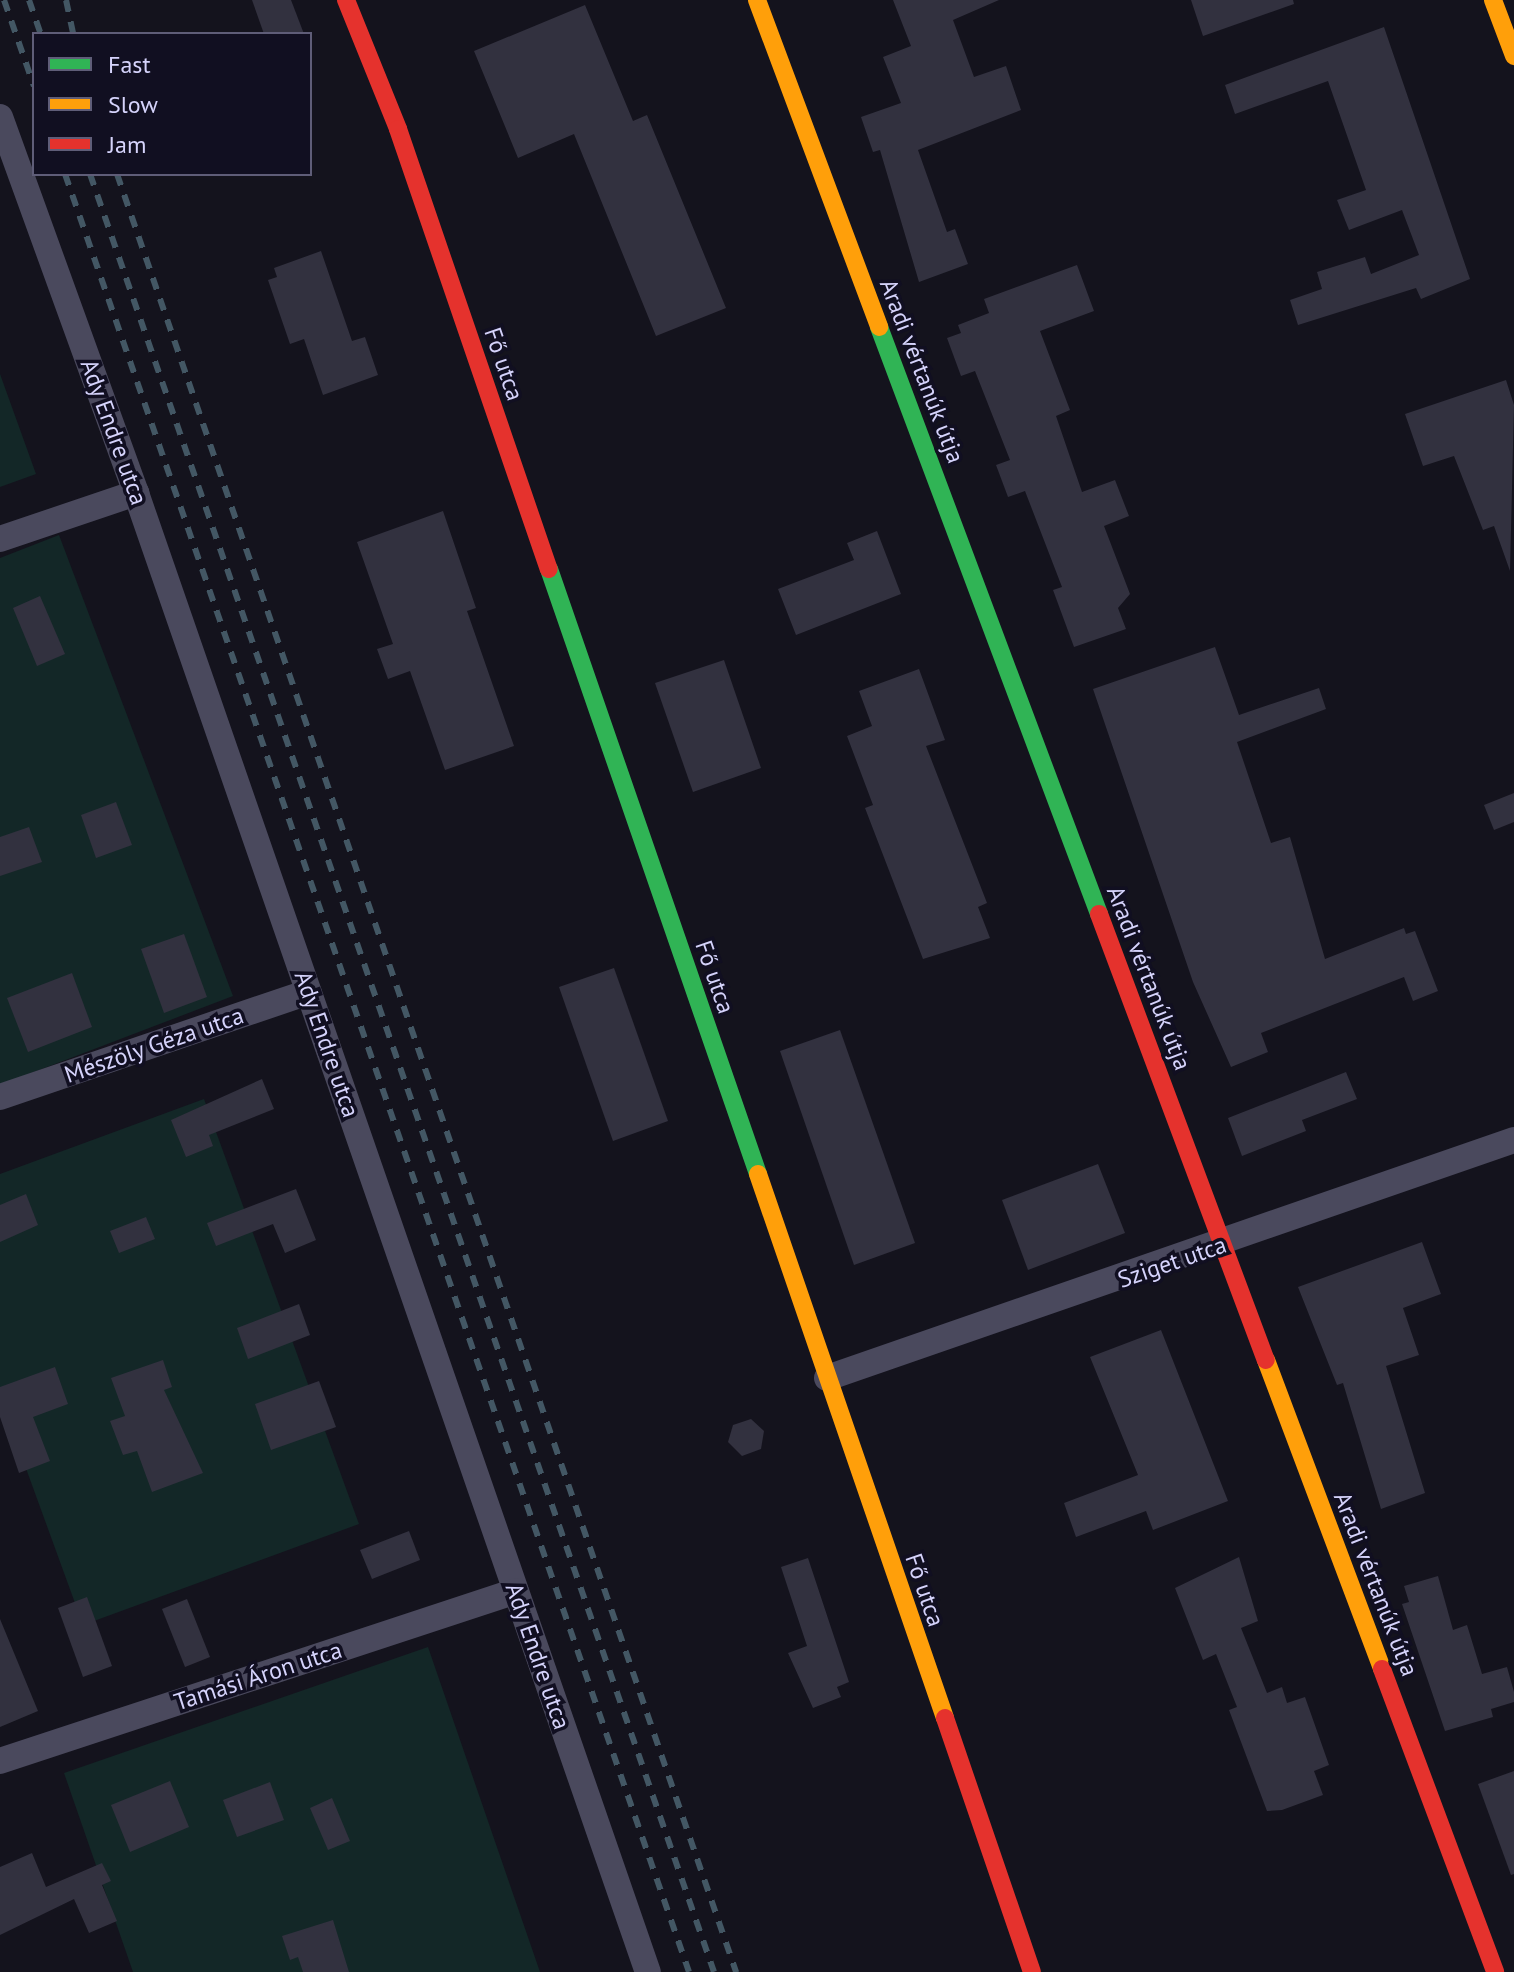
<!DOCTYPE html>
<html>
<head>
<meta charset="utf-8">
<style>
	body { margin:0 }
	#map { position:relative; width:1514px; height:1972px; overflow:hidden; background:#14131d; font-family:"PT Sans",sans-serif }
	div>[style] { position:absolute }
	.green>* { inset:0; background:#132727 }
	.building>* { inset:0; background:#32313f }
	.street>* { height:26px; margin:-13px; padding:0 13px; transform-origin:13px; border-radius:13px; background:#4a495d }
	.fast>* { height:18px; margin:-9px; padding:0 9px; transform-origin:9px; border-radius:9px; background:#30b455 }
	.slow>* { height:18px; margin:-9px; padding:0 9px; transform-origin:9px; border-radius:9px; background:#ff9f0a }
	.jam>* { height:18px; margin:-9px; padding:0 9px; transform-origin:9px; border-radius:9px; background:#e5322d }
	.rail>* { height:6px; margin-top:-3px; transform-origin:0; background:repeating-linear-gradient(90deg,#435764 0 12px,transparent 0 22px) }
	span { translate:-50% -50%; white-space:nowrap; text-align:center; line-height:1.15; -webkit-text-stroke:7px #110f21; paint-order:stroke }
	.street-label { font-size:24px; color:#d5d3fb }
	.legend { position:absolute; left:32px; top:32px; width:280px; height:144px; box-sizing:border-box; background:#110f21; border:2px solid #5f5d78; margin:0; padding:10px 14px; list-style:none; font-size:24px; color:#d5d3fb }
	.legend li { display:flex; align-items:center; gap:16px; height:40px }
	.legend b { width:40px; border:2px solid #5f5d78 }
</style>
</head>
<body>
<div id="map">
	<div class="green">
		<div style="clip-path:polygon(0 374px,36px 474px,0 487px)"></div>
		<div style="clip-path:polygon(59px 535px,233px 996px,0 1085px,0 558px)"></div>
		<div style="clip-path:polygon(204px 1099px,359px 1524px,83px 1625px,0 1397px,0 1174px)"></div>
		<div style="clip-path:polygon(428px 1647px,540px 1972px,133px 1972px,64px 1773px)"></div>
	</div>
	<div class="building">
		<div style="clip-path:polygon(252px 0,291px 0,304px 34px,264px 34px)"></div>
		<div style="clip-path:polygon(893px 0,999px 0,953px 20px,974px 77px,1006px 66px,1021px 110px,918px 150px,947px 232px,955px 229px,968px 264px,919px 282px,880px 150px,873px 152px,861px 117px,901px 103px,883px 57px,911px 46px)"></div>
		<div style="clip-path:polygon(1191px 0,1293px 0,1294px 4px,1203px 36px)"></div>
		<div style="clip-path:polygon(585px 5px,633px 121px,647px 115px,726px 308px,656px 336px,574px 134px,518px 158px,474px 51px)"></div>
		<div style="clip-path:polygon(1384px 27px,1470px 279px,1421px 299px,1416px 288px,1298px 325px,1290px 300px,1322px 289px,1317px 272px,1365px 257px,1371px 274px,1419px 255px,1402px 210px,1349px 230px,1337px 200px,1366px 190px,1328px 81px,1235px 114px,1225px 85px)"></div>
		<div style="clip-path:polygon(321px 251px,352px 341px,365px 337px,378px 375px,323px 395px,304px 339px,290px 344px,268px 280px,277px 277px,274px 268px)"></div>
		<div style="clip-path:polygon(1077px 265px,1094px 311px,1040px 331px,1070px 410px,1056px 416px,1082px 492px,1115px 480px,1129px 516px,1104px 526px,1130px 594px,1118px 608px,1126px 629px,1074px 647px,1053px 590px,1062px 587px,1025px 491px,1008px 497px,996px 465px,1010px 460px,975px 371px,961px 376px,947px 338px,961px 333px,958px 325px,989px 313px,984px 299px)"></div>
		<div style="clip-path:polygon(1506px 380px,1514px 405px,1510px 571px,1494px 526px,1483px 530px,1454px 456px,1423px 466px,1405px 414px)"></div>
		<div style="clip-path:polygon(443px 511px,476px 608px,467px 611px,514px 746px,445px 770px,410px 671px,388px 679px,377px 649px,393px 644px,357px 542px)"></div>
		<div style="clip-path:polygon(877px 531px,901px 594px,796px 635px,778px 589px,854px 560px,847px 543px)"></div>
		<div style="clip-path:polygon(40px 596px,65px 654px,37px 666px,13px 608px)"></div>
		<div style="clip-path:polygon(1215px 647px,1239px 715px,1319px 688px,1326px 709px,1237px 742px,1271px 843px,1290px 837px,1325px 959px,1404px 928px,1406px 934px,1415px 931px,1438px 991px,1413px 1001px,1404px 977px,1261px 1033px,1268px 1052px,1231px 1067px,1193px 982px,1093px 689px)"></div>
		<div style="clip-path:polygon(724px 660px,761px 768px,693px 792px,655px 683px)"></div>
		<div style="clip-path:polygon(919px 669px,945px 740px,926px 746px,987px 903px,978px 907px,990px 938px,923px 959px,865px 808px,873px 805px,847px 736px,872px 726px,859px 691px)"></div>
		<div style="clip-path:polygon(1514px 793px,1514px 822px,1494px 830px,1484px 805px)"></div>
		<div style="clip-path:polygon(116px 802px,132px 845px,96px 858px,81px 815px)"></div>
		<div style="clip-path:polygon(29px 827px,42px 862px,0 876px,0 837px)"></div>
		<div style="clip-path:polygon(184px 934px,207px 997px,164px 1013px,141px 949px)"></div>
		<div style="clip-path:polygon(614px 968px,668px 1121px,613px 1141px,559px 987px)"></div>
		<div style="clip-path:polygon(72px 973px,92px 1027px,28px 1052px,7px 998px)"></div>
		<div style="clip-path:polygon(840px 1030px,915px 1243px,854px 1265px,780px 1051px)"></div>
		<div style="clip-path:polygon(1346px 1072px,1357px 1099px,1302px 1120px,1306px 1131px,1242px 1156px,1228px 1118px)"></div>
		<div style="clip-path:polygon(262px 1079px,274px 1109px,209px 1135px,213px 1146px,186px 1157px,171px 1120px)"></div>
		<div style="clip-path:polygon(1098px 1164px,1125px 1233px,1028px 1270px,1002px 1200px)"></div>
		<div style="clip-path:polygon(296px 1189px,316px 1240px,285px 1253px,273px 1224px,216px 1246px,207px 1223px)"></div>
		<div style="clip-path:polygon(26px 1194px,38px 1225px,0 1242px,0 1205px)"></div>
		<div style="clip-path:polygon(146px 1217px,155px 1239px,119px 1253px,110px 1231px)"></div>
		<div style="clip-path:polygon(1422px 1242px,1441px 1294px,1403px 1308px,1419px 1355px,1386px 1366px,1425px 1493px,1381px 1509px,1343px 1383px,1337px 1385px,1298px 1287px)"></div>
		<div style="clip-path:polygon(299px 1304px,310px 1335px,248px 1359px,237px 1328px)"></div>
		<div style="clip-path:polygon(1161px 1330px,1228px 1501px,1153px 1530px,1146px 1511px,1076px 1537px,1064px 1503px,1138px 1475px,1090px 1357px)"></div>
		<div style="clip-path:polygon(163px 1360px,172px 1387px,164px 1390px,203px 1473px,152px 1492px,137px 1451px,123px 1455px,110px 1421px,125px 1416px,111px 1378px)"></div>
		<div style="clip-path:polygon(55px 1367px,68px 1404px,33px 1417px,50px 1461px,19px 1473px,0 1417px,0 1387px)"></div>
		<div style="clip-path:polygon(319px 1381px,336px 1427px,271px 1450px,255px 1404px)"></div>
		<div style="clip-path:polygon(751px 1419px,764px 1431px,761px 1449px,742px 1456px,728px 1442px,733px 1425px)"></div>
		<div style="clip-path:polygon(409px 1531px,420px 1560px,372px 1579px,360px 1550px)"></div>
		<div style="clip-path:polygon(1239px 1557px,1258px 1621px,1241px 1628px,1267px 1693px,1282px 1687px,1287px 1703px,1305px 1697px,1329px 1765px,1314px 1771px,1323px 1795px,1282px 1810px,1267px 1811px,1229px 1710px,1237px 1707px,1216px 1654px,1203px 1660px,1175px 1588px)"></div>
		<div style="clip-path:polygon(808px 1558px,849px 1682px,837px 1687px,841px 1697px,813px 1708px,788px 1653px,807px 1646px,781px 1567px)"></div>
		<div style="clip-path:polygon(1438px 1576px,1453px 1630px,1467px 1625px,1482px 1674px,1507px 1667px,1514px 1692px,1514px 1702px,1491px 1709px,1493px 1717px,1445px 1731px,1402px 1604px,1409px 1602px,1404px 1586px)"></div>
		<div style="clip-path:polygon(87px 1597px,112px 1666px,83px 1677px,58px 1608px)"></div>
		<div style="clip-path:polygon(187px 1599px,210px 1657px,185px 1667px,162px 1609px)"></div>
		<div style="clip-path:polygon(0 1619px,38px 1711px,0 1727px)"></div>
		<div style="clip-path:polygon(1514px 1771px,1514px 1874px,1511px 1875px,1478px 1784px)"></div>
		<div style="clip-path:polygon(170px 1781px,189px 1827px,130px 1852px,111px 1805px)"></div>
		<div style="clip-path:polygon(270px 1782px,284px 1820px,237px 1837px,223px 1800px)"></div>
		<div style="clip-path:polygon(332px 1798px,350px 1841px,328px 1850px,310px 1808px)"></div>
		<div style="clip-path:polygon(32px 1853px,46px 1887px,102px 1863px,111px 1881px,102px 1885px,117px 1921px,89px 1933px,74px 1899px,0 1935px,0 1867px)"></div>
		<div style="clip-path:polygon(333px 1920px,349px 1972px,303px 1972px,298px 1957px,290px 1960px,282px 1936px)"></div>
	</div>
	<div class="street">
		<div style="left:0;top:117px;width:400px;rotate:70.1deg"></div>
		<div style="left:136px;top:493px;width:1565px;rotate:70.91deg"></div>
		<div style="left:0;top:539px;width:144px;rotate:-18.7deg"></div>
		<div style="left:0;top:1097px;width:326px;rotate:-18.8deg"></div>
		<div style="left:827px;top:1378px;width:727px;rotate:-19.11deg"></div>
		<div style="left:0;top:1761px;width:543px;rotate:-18.23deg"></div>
	</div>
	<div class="fast">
		<div style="left:879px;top:327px;width:627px;rotate:69.45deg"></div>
		<div style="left:549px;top:569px;width:640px;rotate:70.94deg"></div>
	</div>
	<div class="slow">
		<div style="left:757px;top:0;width:349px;rotate:69.5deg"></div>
		<div style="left:1493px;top:0;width:60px;rotate:69.4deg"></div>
		<div style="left:758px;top:1174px;width:575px;rotate:71.03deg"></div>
		<div style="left:1266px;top:1360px;width:330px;rotate:69.4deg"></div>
	</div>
	<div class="jam">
		<div style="left:346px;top:0;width:139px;rotate:68deg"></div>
		<div style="left:398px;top:129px;width:465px;rotate:71.1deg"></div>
		<div style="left:1099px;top:914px;width:476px;rotate:69.5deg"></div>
		<div style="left:1382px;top:1669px;width:323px;rotate:69.5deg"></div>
		<div style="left:945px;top:1718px;width:268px;rotate:71.1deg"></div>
	</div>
	<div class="rail">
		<div style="left:4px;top:0;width:91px;rotate:70.8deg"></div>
		<div style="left:29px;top:0;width:36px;rotate:71deg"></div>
		<div style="left:66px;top:0;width:35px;rotate:78deg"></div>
		<div style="left:65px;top:174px;width:1903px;rotate:70.86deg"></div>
		<div style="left:90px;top:174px;width:1903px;rotate:70.86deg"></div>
		<div style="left:117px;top:174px;width:1902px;rotate:71deg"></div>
	</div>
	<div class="street-label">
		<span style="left:504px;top:364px;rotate:71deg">Fő utca</span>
		<span style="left:922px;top:371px;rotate:69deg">Aradi vértanúk útja</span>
		<span style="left:114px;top:432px;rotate:70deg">Ady Endre utca</span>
		<span style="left:715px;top:977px;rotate:71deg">Fő utca</span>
		<span style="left:1149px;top:978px;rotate:69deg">Aradi vértanúk útja</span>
		<span style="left:327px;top:1044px;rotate:71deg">Ady Endre utca</span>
		<span style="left:154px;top:1045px;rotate:-19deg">Mészöly Géza utca</span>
		<span style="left:1172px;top:1262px;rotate:-19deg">Sziget utca</span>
		<span style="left:1376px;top:1584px;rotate:69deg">Aradi vértanúk útja</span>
		<span style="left:925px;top:1590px;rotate:71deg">Fő utca</span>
		<span style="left:538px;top:1656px;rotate:71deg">Ady Endre utca</span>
		<span style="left:258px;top:1676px;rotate:-18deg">Tamási Áron utca</span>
	</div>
	<ul class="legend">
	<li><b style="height:10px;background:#30b455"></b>Fast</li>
	<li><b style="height:10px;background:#ff9f0a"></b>Slow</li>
	<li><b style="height:10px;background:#e5322d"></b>Jam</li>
	</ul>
</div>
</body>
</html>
